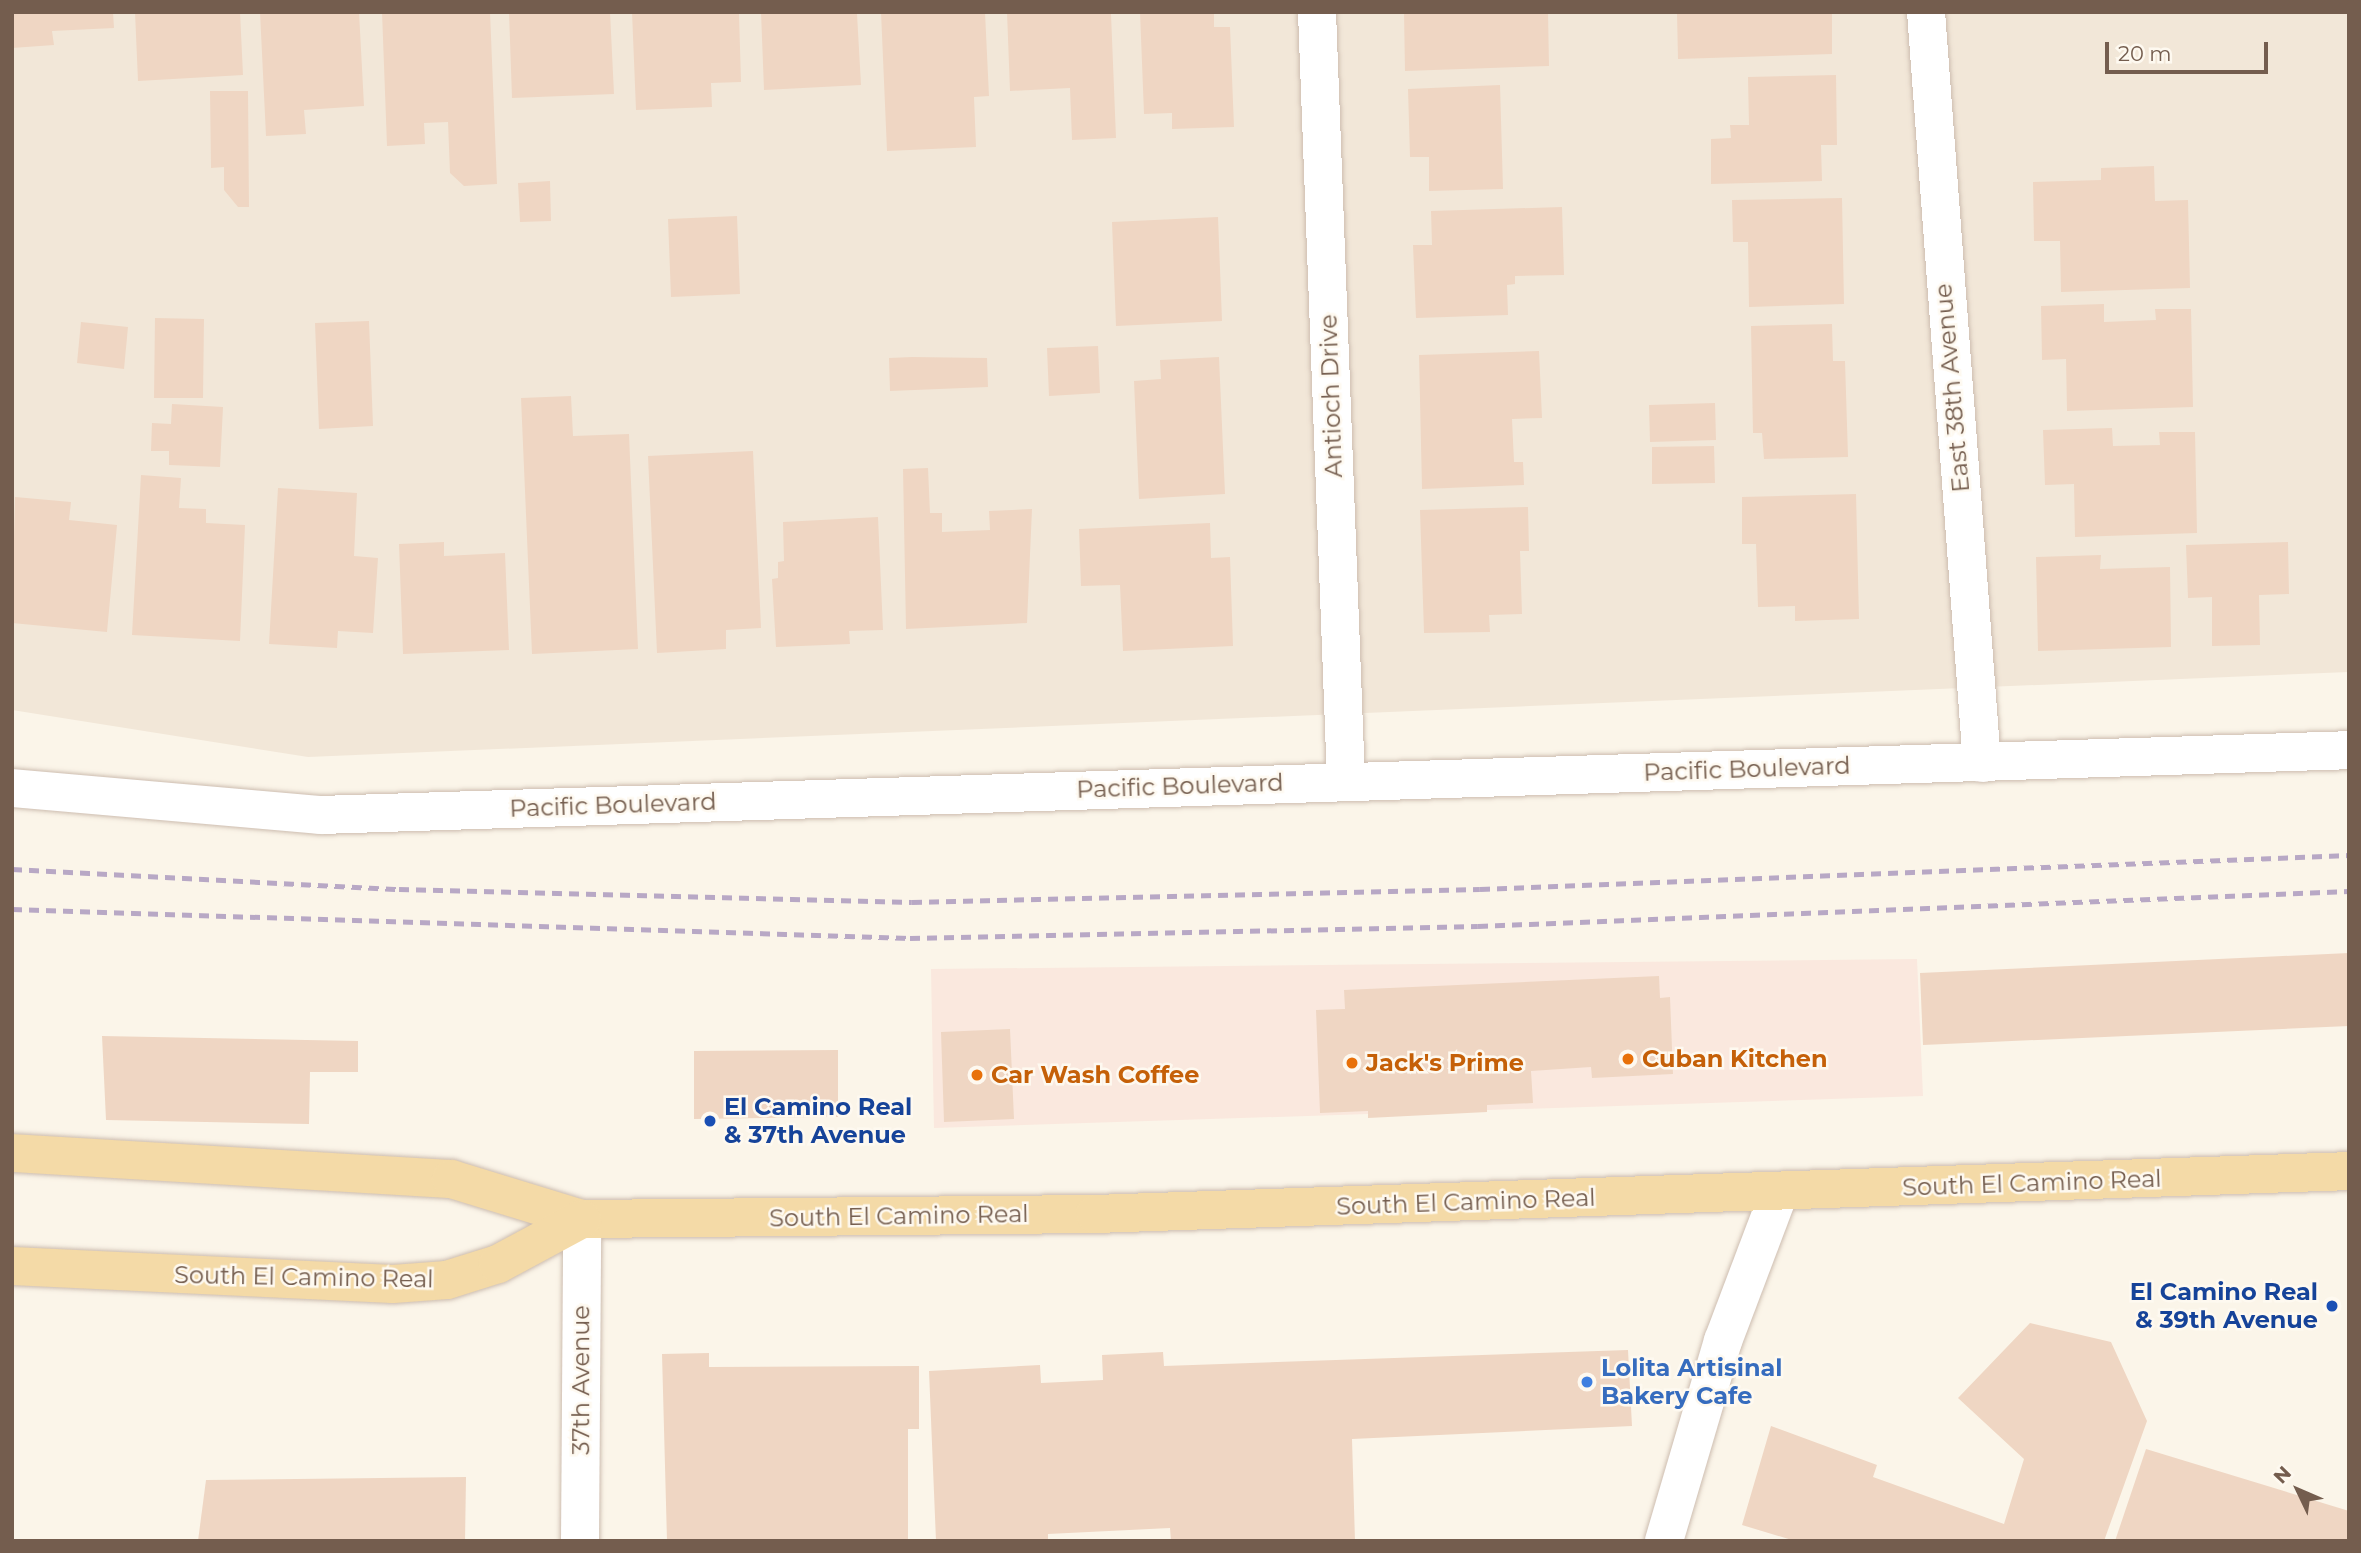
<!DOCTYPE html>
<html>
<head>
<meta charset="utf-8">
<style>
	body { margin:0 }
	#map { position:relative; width:2361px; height:1553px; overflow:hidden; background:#fbf5e9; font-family:Montserrat,sans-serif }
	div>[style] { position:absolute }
	.residential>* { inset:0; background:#f2e7d8 }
	.commercial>* { inset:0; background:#fae8de }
	.building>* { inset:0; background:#efd6c3 }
	.roads { filter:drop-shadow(0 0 2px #cdbdb0) drop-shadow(0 0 2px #cdbdb0) }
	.minor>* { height:38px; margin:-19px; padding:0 19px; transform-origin:19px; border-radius:19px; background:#fff }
	.tertiary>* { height:38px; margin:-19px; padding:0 19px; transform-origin:19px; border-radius:19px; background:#fff }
	.primary>* { height:38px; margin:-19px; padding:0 19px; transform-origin:19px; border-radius:19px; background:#f4daa7 }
	.rail>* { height:5px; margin-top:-2.5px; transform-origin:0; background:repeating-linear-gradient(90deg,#b8a8c5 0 10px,transparent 0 17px) }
	.dots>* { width:19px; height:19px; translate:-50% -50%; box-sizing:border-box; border:4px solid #fef9f0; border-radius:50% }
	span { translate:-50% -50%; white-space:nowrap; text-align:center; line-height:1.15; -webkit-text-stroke:5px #fef9f0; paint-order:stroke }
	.street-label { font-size:24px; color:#745d4e }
	.food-label { font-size:24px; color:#c56008; font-weight:700 }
	.left { translate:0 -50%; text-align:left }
	.transit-label { font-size:24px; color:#164399; font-weight:700 }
	.right { translate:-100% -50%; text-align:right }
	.shop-label { font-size:24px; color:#366cbe; font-weight:700 }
	.frame { position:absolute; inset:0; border:14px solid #745d4e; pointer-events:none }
	.north { position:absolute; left:2263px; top:1455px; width:70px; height:70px; -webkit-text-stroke:5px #fef9f0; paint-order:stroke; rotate:314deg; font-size:19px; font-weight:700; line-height:28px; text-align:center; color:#745d4e }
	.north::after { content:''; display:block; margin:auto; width:24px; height:32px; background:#745d4e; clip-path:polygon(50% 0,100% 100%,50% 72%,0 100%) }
	.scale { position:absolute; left:2105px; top:42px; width:163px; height:32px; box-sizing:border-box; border:4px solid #745d4e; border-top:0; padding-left:9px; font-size:21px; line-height:24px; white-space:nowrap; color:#745d4e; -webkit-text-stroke:5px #fef9f0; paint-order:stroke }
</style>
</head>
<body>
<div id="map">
	<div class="residential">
		<div style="clip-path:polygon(12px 12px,2349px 12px,2349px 672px,308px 757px,12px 710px)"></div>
	</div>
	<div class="commercial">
		<div style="clip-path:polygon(1917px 959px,1923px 1096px,934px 1128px,931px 969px)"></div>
	</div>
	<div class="building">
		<div style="clip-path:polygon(12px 12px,113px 12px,114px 28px,52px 31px,54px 45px,12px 48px)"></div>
		<div style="clip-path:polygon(135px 12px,240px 12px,243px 75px,138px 81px)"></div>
		<div style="clip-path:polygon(260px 12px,359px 12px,364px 106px,304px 110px,306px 134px,266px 136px)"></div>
		<div style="clip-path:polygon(382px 12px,490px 12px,497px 184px,464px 186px,450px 173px,448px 122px,424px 123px,425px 144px,387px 146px)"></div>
		<div style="clip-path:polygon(509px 12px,610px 12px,614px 94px,512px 98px)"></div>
		<div style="clip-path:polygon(632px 12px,739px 14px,741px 82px,711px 83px,712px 107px,636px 110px)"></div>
		<div style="clip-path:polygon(761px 12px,857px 14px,861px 85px,764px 90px)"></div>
		<div style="clip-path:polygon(881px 12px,985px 12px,989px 96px,974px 97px,976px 147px,887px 151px)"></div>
		<div style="clip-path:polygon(1007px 12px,1111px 14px,1116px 138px,1072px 140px,1070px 88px,1010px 91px)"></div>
		<div style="clip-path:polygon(1140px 12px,1214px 12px,1214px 27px,1230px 27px,1234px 127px,1172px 129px,1172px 113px,1144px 114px)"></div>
		<div style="clip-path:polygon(1404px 12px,1548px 12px,1549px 66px,1405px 71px)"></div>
		<div style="clip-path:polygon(1832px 12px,1832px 54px,1678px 59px,1677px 13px)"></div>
		<div style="clip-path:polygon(1836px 75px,1837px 145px,1821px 145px,1822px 181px,1711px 184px,1711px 139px,1731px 138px,1730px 125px,1749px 125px,1748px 77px)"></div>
		<div style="clip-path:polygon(1500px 85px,1503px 189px,1429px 191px,1429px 157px,1410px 157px,1408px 89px)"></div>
		<div style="clip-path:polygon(210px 91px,248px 91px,249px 207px,238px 207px,224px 190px,224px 167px,211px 168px)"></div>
		<div style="clip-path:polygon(2154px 166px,2155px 201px,2188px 200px,2190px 288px,2061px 292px,2060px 241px,2034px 241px,2033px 182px,2101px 180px,2101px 168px)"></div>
		<div style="clip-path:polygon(550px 181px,551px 221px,520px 222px,518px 183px)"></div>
		<div style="clip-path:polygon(1842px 198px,1844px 304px,1749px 307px,1748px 242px,1733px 242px,1732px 200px)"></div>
		<div style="clip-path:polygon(1562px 207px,1564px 275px,1515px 276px,1515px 284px,1507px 285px,1508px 315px,1416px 318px,1413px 245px,1432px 245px,1431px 211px)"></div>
		<div style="clip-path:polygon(737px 216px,740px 294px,671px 297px,668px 219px)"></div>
		<div style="clip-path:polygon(1218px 217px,1222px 321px,1116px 326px,1112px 222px)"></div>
		<div style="clip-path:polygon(2104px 304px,2104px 322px,2156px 320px,2155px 309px,2191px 309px,2193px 407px,2067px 411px,2066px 359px,2042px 360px,2041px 306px)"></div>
		<div style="clip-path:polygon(155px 318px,204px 319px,203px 398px,154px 398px)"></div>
		<div style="clip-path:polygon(369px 321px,373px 426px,319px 429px,315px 323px)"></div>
		<div style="clip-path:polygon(81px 322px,128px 327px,124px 369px,77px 363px)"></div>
		<div style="clip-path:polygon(1832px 324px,1833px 361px,1845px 361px,1848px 457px,1764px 459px,1762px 433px,1753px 433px,1751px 326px)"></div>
		<div style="clip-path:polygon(1098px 346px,1100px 393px,1049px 396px,1047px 348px)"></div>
		<div style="clip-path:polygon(1539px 351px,1542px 418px,1512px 419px,1514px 462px,1523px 462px,1524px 485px,1422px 489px,1419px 355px)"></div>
		<div style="clip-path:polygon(912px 357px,987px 358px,988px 387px,890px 391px,889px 358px)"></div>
		<div style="clip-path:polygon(1219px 357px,1225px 494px,1139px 499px,1134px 381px,1161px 379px,1160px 360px)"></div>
		<div style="clip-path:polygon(571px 396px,573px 436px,629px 434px,638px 649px,532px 654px,521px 398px)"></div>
		<div style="clip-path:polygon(1715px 403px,1716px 440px,1650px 442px,1649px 405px)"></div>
		<div style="clip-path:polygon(172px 404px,223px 407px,220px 467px,169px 465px,169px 451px,151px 451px,152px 423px,171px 424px)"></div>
		<div style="clip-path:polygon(2112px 428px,2113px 446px,2160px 445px,2159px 432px,2195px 432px,2197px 533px,2075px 537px,2074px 484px,2045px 485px,2043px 430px)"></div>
		<div style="clip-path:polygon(1714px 446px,1715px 483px,1652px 484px,1652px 447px)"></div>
		<div style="clip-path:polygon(753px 451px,761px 628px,726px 630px,726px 649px,657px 653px,648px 456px)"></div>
		<div style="clip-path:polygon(928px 468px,930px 513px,942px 513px,942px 532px,990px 530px,989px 511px,1032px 509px,1027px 623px,906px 629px,903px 469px)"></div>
		<div style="clip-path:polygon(141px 475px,181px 478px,179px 508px,206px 509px,206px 523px,245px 525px,240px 641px,132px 635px)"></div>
		<div style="clip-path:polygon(278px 488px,357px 493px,354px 556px,378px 558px,373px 633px,338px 631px,337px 648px,269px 644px)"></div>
		<div style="clip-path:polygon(1856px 494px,1859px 619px,1795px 621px,1795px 606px,1758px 607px,1756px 544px,1742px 544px,1742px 497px)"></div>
		<div style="clip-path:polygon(15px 497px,71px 502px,69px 520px,117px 525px,107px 632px,12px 623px)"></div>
		<div style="clip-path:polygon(1528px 507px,1529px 551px,1520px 551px,1522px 614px,1489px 615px,1490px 632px,1424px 633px,1420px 510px)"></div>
		<div style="clip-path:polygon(878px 517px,883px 630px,849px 631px,850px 644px,776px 647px,772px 579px,778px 578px,778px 562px,784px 561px,783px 522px)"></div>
		<div style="clip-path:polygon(1210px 523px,1211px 558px,1230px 557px,1233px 646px,1123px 651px,1120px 585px,1081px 586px,1079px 529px)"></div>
		<div style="clip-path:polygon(444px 542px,444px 556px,505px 553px,509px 650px,403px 654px,399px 544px)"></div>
		<div style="clip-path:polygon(2288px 542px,2289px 594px,2259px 595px,2260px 645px,2212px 646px,2212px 597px,2188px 598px,2186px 545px)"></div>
		<div style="clip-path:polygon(2101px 555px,2100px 569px,2170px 567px,2171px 647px,2038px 651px,2036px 557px)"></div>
		<div style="clip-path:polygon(2349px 953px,2349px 1026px,1923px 1045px,1920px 973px)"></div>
		<div style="clip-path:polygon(1659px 976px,1660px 998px,1670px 997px,1673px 1074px,1592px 1078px,1591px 1067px,1531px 1071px,1533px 1103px,1487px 1105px,1487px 1112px,1368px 1118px,1368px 1111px,1320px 1113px,1316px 1010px,1345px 1009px,1344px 990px)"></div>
		<div style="clip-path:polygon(1010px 1029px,1014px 1119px,944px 1122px,941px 1032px)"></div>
		<div style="clip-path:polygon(102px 1036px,358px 1041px,358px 1072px,310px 1072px,309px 1124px,106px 1120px)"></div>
		<div style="clip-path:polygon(838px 1050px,838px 1117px,694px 1119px,694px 1051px)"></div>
		<div style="clip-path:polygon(2030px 1323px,2111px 1342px,2147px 1421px,2104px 1541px,1795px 1541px,1742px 1525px,1771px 1426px,1877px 1465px,1873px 1477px,2004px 1524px,2024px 1459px,1958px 1398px)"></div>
		<div style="clip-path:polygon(1628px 1350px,1632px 1426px,1352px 1439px,1355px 1541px,1171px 1541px,1170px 1528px,1048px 1534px,1048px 1541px,936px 1541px,929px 1371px,1040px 1365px,1041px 1383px,1103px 1380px,1102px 1355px,1163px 1352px,1164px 1366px)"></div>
		<div style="clip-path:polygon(709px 1353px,709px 1367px,919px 1366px,919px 1429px,908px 1429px,908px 1541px,667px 1541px,662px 1354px)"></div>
		<div style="clip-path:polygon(2146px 1449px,2349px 1511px,2349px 1541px,2115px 1541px)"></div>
		<div style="clip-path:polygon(466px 1477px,465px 1541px,198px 1541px,206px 1480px)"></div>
	</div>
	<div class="roads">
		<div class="minor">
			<div style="left:1317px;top:12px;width:769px;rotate:87.84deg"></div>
			<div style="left:1926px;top:12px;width:753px;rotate:85.74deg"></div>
			<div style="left:580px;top:1541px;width:322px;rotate:-89.6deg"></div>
			<div style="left:1664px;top:1541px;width:209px;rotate:-73.6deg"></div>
			<div style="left:1723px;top:1341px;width:158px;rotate:-69.3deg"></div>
		</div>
		<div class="tertiary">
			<div style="left:12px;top:788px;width:309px;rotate:5deg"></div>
			<div style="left:320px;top:815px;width:2030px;rotate:-1.83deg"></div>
		</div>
		<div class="primary">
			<div style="left:12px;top:1153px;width:440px;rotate:3.4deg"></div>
			<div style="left:451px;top:1179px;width:137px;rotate:17deg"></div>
			<div style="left:582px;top:1219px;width:513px;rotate:-0.56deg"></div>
			<div style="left:1095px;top:1214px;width:1255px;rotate:-1.96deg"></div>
			<div style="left:12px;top:1266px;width:381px;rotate:2.7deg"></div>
			<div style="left:393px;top:1284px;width:54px;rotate:-4.2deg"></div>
			<div style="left:447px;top:1280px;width:53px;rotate:-17.4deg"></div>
			<div style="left:498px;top:1264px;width:95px;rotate:-28.2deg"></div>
		</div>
	</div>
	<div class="rail">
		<div style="left:12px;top:869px;width:388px;rotate:3deg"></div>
		<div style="left:399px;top:889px;width:513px;rotate:1.45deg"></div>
		<div style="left:912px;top:902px;width:568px;rotate:-1.31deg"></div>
		<div style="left:1480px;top:889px;width:870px;rotate:-2.24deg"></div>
		<div style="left:12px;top:909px;width:898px;rotate:1.85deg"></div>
		<div style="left:910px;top:938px;width:568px;rotate:-1.21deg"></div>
		<div style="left:1478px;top:926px;width:872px;rotate:-2.3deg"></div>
	</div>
	<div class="dots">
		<div style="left:1628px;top:1059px;background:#e8710a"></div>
		<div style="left:1352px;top:1063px;background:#e8710a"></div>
		<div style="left:977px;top:1075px;background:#e8710a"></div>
		<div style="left:710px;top:1121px;background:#1a4fb4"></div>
		<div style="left:2332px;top:1306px;background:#1a4fb4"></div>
		<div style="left:1587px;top:1382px;background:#3f7fe0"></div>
	</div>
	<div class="street-label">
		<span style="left:1952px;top:388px;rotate:-95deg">East 38th Avenue</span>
		<span style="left:1331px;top:396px;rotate:-92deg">Antioch Drive</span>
		<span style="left:1747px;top:769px;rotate:-2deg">Pacific Boulevard</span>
		<span style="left:1180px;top:786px;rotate:-2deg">Pacific Boulevard</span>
		<span style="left:613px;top:805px;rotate:-2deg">Pacific Boulevard</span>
		<span style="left:2032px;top:1183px;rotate:-2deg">South El Camino Real</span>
		<span style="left:1466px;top:1202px;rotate:-2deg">South El Camino Real</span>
		<span style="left:899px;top:1216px;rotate:-1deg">South El Camino Real</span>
		<span style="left:304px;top:1277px;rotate:1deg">South El Camino Real</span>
		<span style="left:581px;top:1380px;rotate:-90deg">37th Avenue</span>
	</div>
	<div class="food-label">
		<span class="left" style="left:1642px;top:1059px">Cuban Kitchen</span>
		<span class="left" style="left:1366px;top:1063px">Jack's Prime</span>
		<span class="left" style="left:991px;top:1075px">Car Wash Coffee</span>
	</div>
	<div class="transit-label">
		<span class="left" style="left:724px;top:1121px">El Camino Real<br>&amp; 37th Avenue</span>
		<span class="right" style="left:2318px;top:1306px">El Camino Real<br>&amp; 39th Avenue</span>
	</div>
	<div class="shop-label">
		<span class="left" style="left:1601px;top:1382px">Lolita Artisinal<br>Bakery Cafe</span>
	</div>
	<div class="frame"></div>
	<div class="north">N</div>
	<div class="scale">20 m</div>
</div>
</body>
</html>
